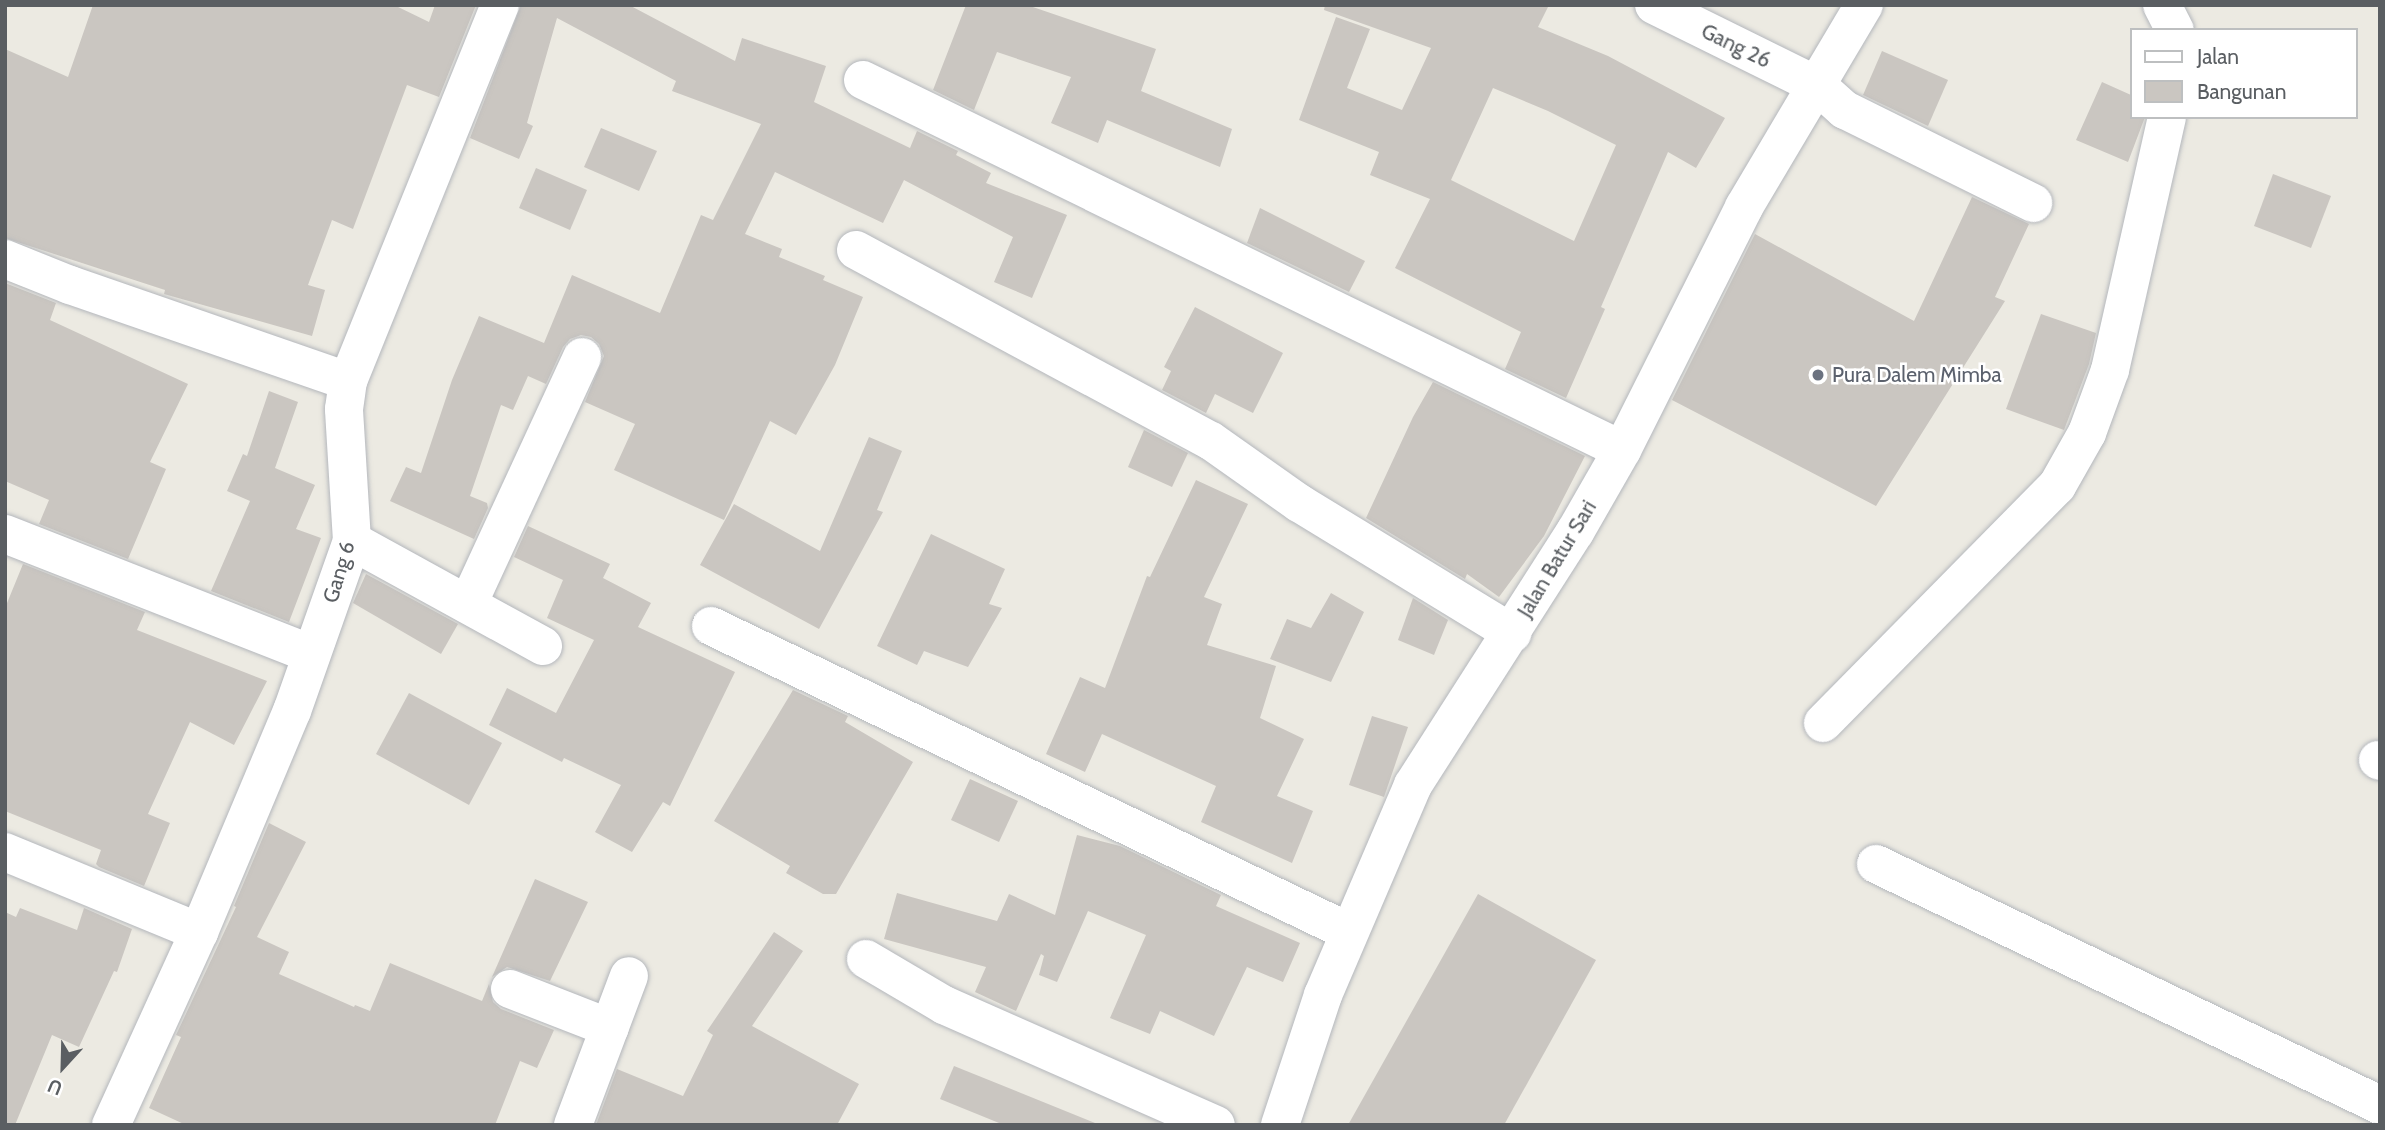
<!DOCTYPE html>
<html>
<head>
<meta charset="utf-8">
<style>
	body { margin:0 }
	#map { position:relative; width:2385px; height:1130px; overflow:hidden; background:#eceae2; font-family:Cabin,sans-serif }
	div>[style] { position:absolute }
	.building>* { inset:0; background:#cac6c1 }
	.roads { filter:drop-shadow(0 0 2px #b4b7bc) drop-shadow(0 0 2px #b4b7bc) }
	.minor>* { height:38px; margin:-19px; padding:0 19px; transform-origin:19px; border-radius:19px; background:#fff }
	.dots>* { width:19px; height:19px; translate:-50% -50%; box-sizing:border-box; border:4px solid #fff; border-radius:50% }
	span { translate:-50% -50%; white-space:nowrap; text-align:center; line-height:1.15; -webkit-text-stroke:5px #fff; paint-order:stroke }
	.street-label { font-size:21px; color:#5a5e62 }
	.worship-label { font-size:21px; color:#5b616d }
	.left { translate:0 -50%; text-align:left }
	.frame { position:absolute; inset:0; border:7px solid #5a5e62; pointer-events:none }
	.legend { position:absolute; left:2130px; top:28px; width:228px; height:91px; box-sizing:border-box; background:#fff; border:2px solid #bdbfc0; margin:0; padding:9px 12px; list-style:none; font-size:21px; color:#5a5e62 }
	.legend li { display:flex; align-items:center; gap:14px; height:35px }
	.legend b { width:35px; border:2px solid #bdbfc0 }
	.north { position:absolute; left:28px; top:1032px; width:70px; height:70px; -webkit-text-stroke:5px #fff; paint-order:stroke; rotate:202deg; font-size:19px; font-weight:700; line-height:28px; text-align:center; color:#5a5e62 }
	.north::after { content:''; display:block; margin:auto; width:24px; height:32px; background:#5a5e62; clip-path:polygon(50% 0,100% 100%,50% 72%,0 100%) }
</style>
</head>
<body>
<div id="map">
	<div class="building">
		<div style="clip-path:polygon(93px 5px,394px 5px,429px 22px,435px 5px,476px 5px,439px 97px,407px 85px,353px 229px,332px 220px,308px 285px,325px 290px,312px 336px,164px 294px,165px 290px,5px 238px,5px 49px,68px 77px)"></div>
		<div style="clip-path:polygon(521px 5px,629px 5px,735px 61px,742px 38px,826px 66px,814px 102px,910px 148px,917px 131px,958px 151px,956px 155px,991px 173px,986px 183px,1067px 215px,1032px 298px,994px 282px,1013px 237px,904px 180px,883px 223px,775px 172px,745px 234px,782px 249px,779px 257px,825px 276px,823px 280px,863px 297px,835px 365px,796px 435px,770px 421px,724px 520px,614px 470px,635px 424px,585px 402px,604px 356px,599px 344px,591px 337px,581px 335px,570px 339px,563px 347px,546px 384px,528px 376px,513px 410px,501px 405px,470px 496px,487px 503px,488px 508px,474px 539px,390px 501px,406px 467px,421px 473px,452px 380px,479px 316px,544px 343px,572px 275px,660px 313px,701px 215px,713px 220px,761px 124px,672px 91px,676px 81px,557px 18px,527px 123px,533px 126px,519px 159px,470px 138px)"></div>
		<div style="clip-path:polygon(966px 5px,1027px 5px,1156px 49px,1141px 91px,1232px 129px,1220px 167px,1107px 120px,1098px 143px,1051px 123px,1071px 77px,997px 52px,974px 110px,933px 90px)"></div>
		<div style="clip-path:polygon(evenodd,1325px 5px,1549px 5px,1538px 27px,1608px 56px,1725px 118px,1696px 168px,1668px 152px,1601px 307px,1605px 309px,1566px 398px,1505px 369px,1521px 332px,1395px 268px,1430px 199px,1370px 175px,1379px 152px,1299px 120px,1336px 17px,1370px 29px,1347px 88px,1402px 110px,1431px 48px,1324px 10px,1325px 5px,1493px 88px,1548px 111px,1616px 145px,1574px 241px,1451px 180px,1493px 88px)"></div>
		<div style="clip-path:polygon(1882px 51px,1948px 80px,1928px 126px,1863px 95px)"></div>
		<div style="clip-path:polygon(2102px 82px,2131px 95px,2131px 117px,2145px 117px,2128px 162px,2076px 140px)"></div>
		<div style="clip-path:polygon(601px 128px,657px 151px,639px 191px,584px 167px)"></div>
		<div style="clip-path:polygon(536px 168px,587px 190px,570px 230px,519px 208px)"></div>
		<div style="clip-path:polygon(2273px 174px,2331px 196px,2311px 248px,2254px 226px)"></div>
		<div style="clip-path:polygon(1972px 197px,2029px 224px,1995px 297px,2005px 301px,1876px 506px,1672px 400px,1755px 234px,1914px 321px)"></div>
		<div style="clip-path:polygon(1260px 208px,1365px 261px,1349px 292px,1247px 243px)"></div>
		<div style="clip-path:polygon(5px 283px,56px 303px,50px 320px,188px 384px,150px 462px,166px 469px,128px 559px,39px 524px,49px 500px,5px 481px)"></div>
		<div style="clip-path:polygon(1195px 307px,1283px 353px,1253px 413px,1215px 394px,1206px 413px,1162px 390px,1171px 371px,1164px 367px)"></div>
		<div style="clip-path:polygon(2041px 314px,2096px 333px,2089px 364px,2064px 430px,2006px 409px)"></div>
		<div style="clip-path:polygon(1433px 382px,1585px 456px,1544px 536px,1499px 597px,1467px 574px,1465px 579px,1366px 518px,1413px 417px)"></div>
		<div style="clip-path:polygon(269px 391px,298px 402px,275px 468px,315px 485px,296px 529px,321px 538px,289px 622px,211px 591px,250px 501px,227px 491px,243px 454px,247px 456px)"></div>
		<div style="clip-path:polygon(1144px 430px,1188px 453px,1172px 487px,1128px 467px)"></div>
		<div style="clip-path:polygon(869px 437px,902px 451px,877px 510px,883px 512px,819px 629px,700px 565px,734px 504px,820px 551px)"></div>
		<div style="clip-path:polygon(1196px 480px,1248px 504px,1204px 597px,1222px 604px,1207px 645px,1276px 666px,1260px 718px,1304px 739px,1277px 796px,1313px 811px,1292px 863px,1201px 822px,1216px 786px,1102px 734px,1085px 772px,1046px 754px,1080px 677px,1105px 688px,1147px 576px,1150px 577px)"></div>
		<div style="clip-path:polygon(528px 526px,610px 564px,603px 578px,651px 603px,638px 627px,735px 672px,670px 806px,663px 802px,632px 852px,595px 832px,621px 785px,564px 758px,562px 762px,489px 725px,507px 688px,556px 713px,594px 640px,547px 618px,563px 580px,514px 557px)"></div>
		<div style="clip-path:polygon(931px 534px,1005px 569px,989px 604px,1002px 608px,968px 667px,924px 651px,917px 665px,877px 646px)"></div>
		<div style="clip-path:polygon(23px 564px,145px 612px,137px 630px,267px 681px,234px 745px,190px 722px,148px 814px,170px 823px,144px 886px,99px 867px,96px 864px,101px 850px,5px 811px,5px 608px)"></div>
		<div style="clip-path:polygon(366px 574px,458px 624px,441px 654px,353px 603px)"></div>
		<div style="clip-path:polygon(1331px 593px,1364px 612px,1331px 682px,1270px 659px,1287px 619px,1311px 628px)"></div>
		<div style="clip-path:polygon(1413px 598px,1448px 620px,1434px 655px,1398px 640px)"></div>
		<div style="clip-path:polygon(793px 690px,848px 716px,845px 722px,913px 762px,836px 894px,823px 894px,786px 873px,790px 866px,714px 821px)"></div>
		<div style="clip-path:polygon(409px 693px,502px 743px,469px 805px,376px 754px)"></div>
		<div style="clip-path:polygon(1372px 716px,1408px 727px,1384px 797px,1349px 785px)"></div>
		<div style="clip-path:polygon(970px 779px,1018px 801px,999px 842px,951px 820px)"></div>
		<div style="clip-path:polygon(269px 823px,306px 842px,257px 937px,289px 952px,279px 974px,354px 1007px,355px 1005px,370px 1011px,390px 963px,482px 1001px,489px 984px,493px 1002px,501px 1009px,554px 1030px,537px 1068px,520px 1061px,495px 1125px,186px 1125px,149px 1108px,181px 1037px,176px 1035px,236px 907px,234px 906px)"></div>
		<div style="clip-path:polygon(1077px 835px,1120px 846px,1221px 895px,1216px 906px,1300px 943px,1283px 982px,1247px 967px,1214px 1036px,1160px 1011px,1150px 1034px,1110px 1018px,1146px 935px,1088px 911px,1057px 982px,1039px 975px,1044px 956px,1041px 954px,1016px 1011px,975px 992px,986px 967px,884px 939px,897px 893px,997px 921px,1009px 894px,1055px 915px)"></div>
		<div style="clip-path:polygon(535px 879px,588px 902px,550px 981px,507px 967px,492px 977px)"></div>
		<div style="clip-path:polygon(1478px 894px,1596px 960px,1504px 1125px,1348px 1125px)"></div>
		<div style="clip-path:polygon(20px 908px,77px 930px,84px 908px,132px 929px,117px 972px,114px 971px,79px 1047px,52px 1035px,15px 1125px,5px 1125px,5px 912px,16px 917px)"></div>
		<div style="clip-path:polygon(774px 932px,803px 951px,752px 1026px,859px 1084px,837px 1125px,596px 1125px,617px 1069px,683px 1096px,713px 1035px,707px 1031px)"></div>
		<div style="clip-path:polygon(954px 1066px,1095px 1123px,1095px 1125px,1004px 1125px,940px 1099px)"></div>
	</div>
	<div class="roads">
		<div class="minor">
			<div style="left:1654px;top:5px;width:183px;rotate:26.3deg"></div>
			<div style="left:1818px;top:86px;width:36px;rotate:42deg"></div>
			<div style="left:1845px;top:110px;width:210px;rotate:26.3deg"></div>
			<div style="left:2162px;top:5px;width:28px;rotate:63deg"></div>
			<div style="left:863px;top:80px;width:844px;rotate:25.99deg"></div>
			<div style="left:856px;top:250px;width:403px;rotate:28.3deg"></div>
			<div style="left:1211px;top:441px;width:108px;rotate:35.2deg"></div>
			<div style="left:1299px;top:503px;width:250px;rotate:31.4deg"></div>
			<div style="left:5px;top:259px;width:70px;rotate:21.8deg"></div>
			<div style="left:70px;top:285px;width:294px;rotate:19.1deg"></div>
			<div style="left:5px;top:534px;width:329px;rotate:21.4deg"></div>
			<div style="left:352px;top:541px;width:218px;rotate:28.8deg"></div>
			<div style="left:468px;top:604px;width:272px;rotate:-65.2deg"></div>
			<div style="left:711px;top:626px;width:708px;rotate:25.62deg"></div>
			<div style="left:1823px;top:723px;width:333px;rotate:-45.4deg"></div>
			<div style="left:2057px;top:486px;width:61px;rotate:-60.5deg"></div>
			<div style="left:2087px;top:433px;width:67px;rotate:-69.9deg"></div>
			<div style="left:2110px;top:370px;width:259px;rotate:-77.3deg"></div>
			<div style="left:2378px;top:760px;width:2px;rotate:27deg"></div>
			<div style="left:5px;top:852px;width:210px;rotate:22.4deg"></div>
			<div style="left:1876px;top:864px;width:559px;rotate:25.56deg"></div>
			<div style="left:866px;top:959px;width:91px;rotate:30.5deg"></div>
			<div style="left:944px;top:1005px;width:297px;rotate:23.8deg"></div>
			<div style="left:510px;top:989px;width:107px;rotate:21.3deg"></div>
			<div style="left:111px;top:1125px;width:212px;rotate:-65.5deg"></div>
			<div style="left:199px;top:932px;width:240px;rotate:-67.2deg"></div>
			<div style="left:292px;top:711px;width:180px;rotate:-70.6deg"></div>
			<div style="left:352px;top:541px;width:132px;rotate:-93.5deg"></div>
			<div style="left:344px;top:409px;width:28px;rotate:-82deg"></div>
			<div style="left:348px;top:381px;width:406px;rotate:-68deg"></div>
			<div style="left:573px;top:1125px;width:159px;rotate:-69.4deg"></div>
			<div style="left:1280px;top:1125px;width:137px;rotate:-71.7deg"></div>
			<div style="left:1323px;top:995px;width:228px;rotate:-66.8deg"></div>
			<div style="left:1413px;top:785px;width:300px;rotate:-57.4deg"></div>
			<div style="left:1575px;top:532px;width:95px;rotate:-60.2deg"></div>
			<div style="left:1622px;top:450px;width:272px;rotate:-63.3deg"></div>
			<div style="left:1744px;top:207px;width:235px;rotate:-59.3deg"></div>
		</div>
	</div>
	<div class="dots">
		<div style="left:1818px;top:375px;background:#6b7280"></div>
	</div>
	<div class="street-label">
		<span style="left:1736px;top:46px;rotate:26deg">Gang 26</span>
		<span style="left:1557px;top:559px;rotate:-59deg">Jalan Batur Sari</span>
		<span style="left:339px;top:572px;rotate:-73deg">Gang 6</span>
	</div>
	<div class="worship-label">
		<span class="left" style="left:1832px;top:375px">Pura Dalem Mimba</span>
	</div>
	<div class="frame"></div>
	<ul class="legend">
	<li><b style="height:9px;background:#fff"></b>Jalan</li>
	<li><b style="height:19px;background:#cac6c1"></b>Bangunan</li>
	</ul>
	<div class="north">U</div>
</div>
</body>
</html>
